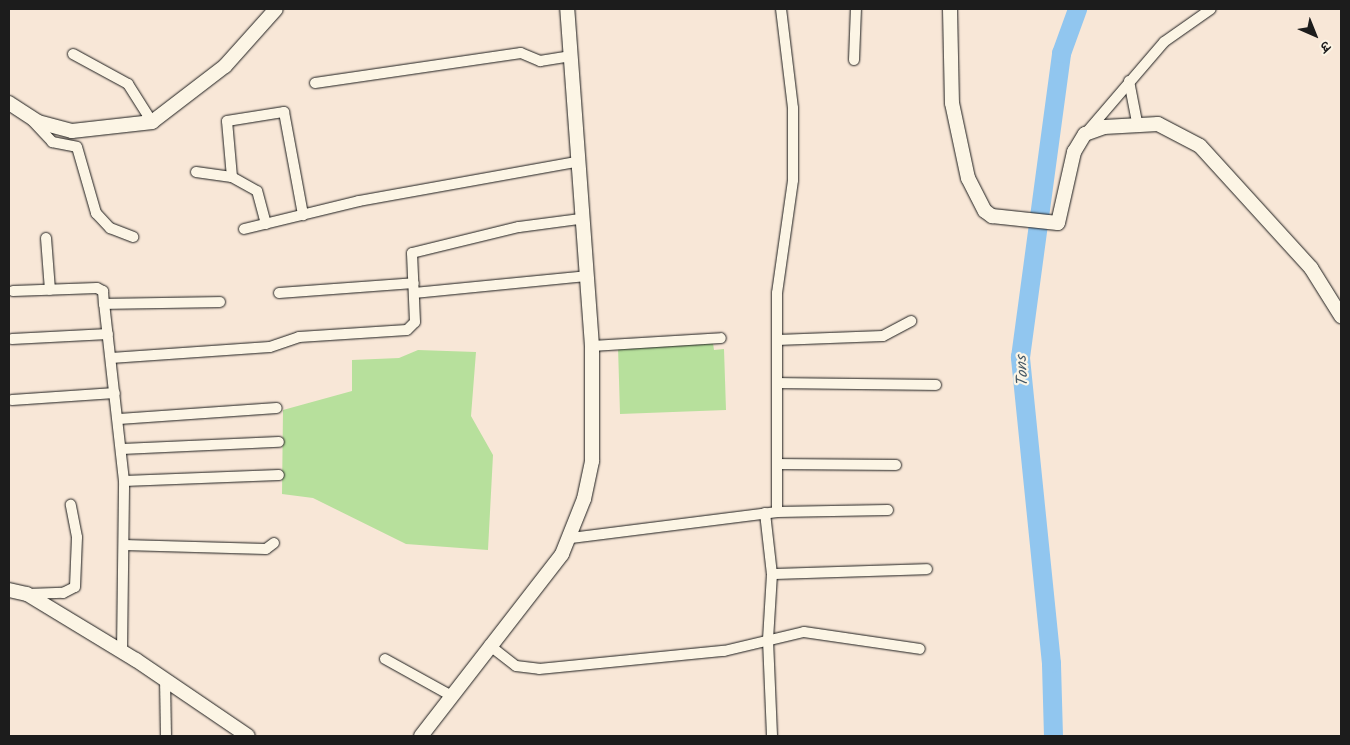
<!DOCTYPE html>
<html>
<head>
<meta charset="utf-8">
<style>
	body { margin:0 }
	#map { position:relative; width:1350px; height:745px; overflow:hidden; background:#f8e7d7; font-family:Kalam,"Playpen Sans Deva",sans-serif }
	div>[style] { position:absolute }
	.green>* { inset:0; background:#b7e09c }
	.river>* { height:19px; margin:-9.5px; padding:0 9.5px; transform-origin:9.5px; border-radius:9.5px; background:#91c6ef }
	.roads { filter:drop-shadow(0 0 1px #1c1c1c) drop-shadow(0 0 1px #1c1c1c) }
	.street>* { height:10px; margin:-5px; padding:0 5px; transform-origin:5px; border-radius:5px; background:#fcf5e5 }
	.secondary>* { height:14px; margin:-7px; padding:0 7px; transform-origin:7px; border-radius:7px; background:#fcf5e5 }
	span { translate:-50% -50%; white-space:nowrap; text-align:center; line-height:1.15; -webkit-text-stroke:4.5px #fcf5e5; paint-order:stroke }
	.water-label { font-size:16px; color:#455866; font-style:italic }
	.frame { position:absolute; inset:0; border:10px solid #1c1c1c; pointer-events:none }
	.north { position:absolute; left:1290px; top:10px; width:50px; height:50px; -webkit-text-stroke:4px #fcf5e5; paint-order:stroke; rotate:136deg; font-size:14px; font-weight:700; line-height:20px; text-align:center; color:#1c1c1c }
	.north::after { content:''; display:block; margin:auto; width:18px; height:22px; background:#1c1c1c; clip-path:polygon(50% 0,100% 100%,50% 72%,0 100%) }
</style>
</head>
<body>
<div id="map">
	<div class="green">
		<div style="clip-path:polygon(713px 343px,714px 350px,724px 349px,726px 410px,620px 414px,618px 347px)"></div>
		<div style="clip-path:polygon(418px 350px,476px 352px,471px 416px,493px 455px,488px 550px,406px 544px,313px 498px,282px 494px,283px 410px,352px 391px,352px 360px,399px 358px)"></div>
	</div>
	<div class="river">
		<div style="left:1053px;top:736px;width:73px;rotate:-91.6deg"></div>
		<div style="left:1051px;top:663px;width:308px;rotate:-95.8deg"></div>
		<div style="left:1020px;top:357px;width:307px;rotate:-82.3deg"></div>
		<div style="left:1061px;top:53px;width:47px;rotate:-70deg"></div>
	</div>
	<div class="roads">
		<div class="street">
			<div style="left:73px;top:54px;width:63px;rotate:28.6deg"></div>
			<div style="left:128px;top:84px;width:45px;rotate:57.7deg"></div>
			<div style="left:854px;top:60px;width:51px;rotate:-87.8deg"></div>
			<div style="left:1129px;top:81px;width:42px;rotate:79deg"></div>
			<div style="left:315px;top:83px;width:208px;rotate:-8.3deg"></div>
			<div style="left:521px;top:53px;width:21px;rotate:23deg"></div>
			<div style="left:540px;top:61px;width:30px;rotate:-9deg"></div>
			<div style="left:30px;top:118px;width:33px;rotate:47deg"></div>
			<div style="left:52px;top:142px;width:25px;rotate:11deg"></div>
			<div style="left:77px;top:147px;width:69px;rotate:73.9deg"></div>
			<div style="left:96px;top:213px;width:21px;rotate:47deg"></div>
			<div style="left:110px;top:228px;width:25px;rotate:21deg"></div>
			<div style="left:1086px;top:133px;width:120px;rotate:-49.4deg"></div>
			<div style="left:1164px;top:42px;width:57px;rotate:-35.1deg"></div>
			<div style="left:196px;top:172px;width:36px;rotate:8deg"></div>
			<div style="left:266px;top:224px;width:34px;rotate:-105deg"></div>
			<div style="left:257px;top:191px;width:29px;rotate:-151deg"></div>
			<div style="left:232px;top:177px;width:56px;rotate:-95.1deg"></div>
			<div style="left:227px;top:121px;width:58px;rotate:-9deg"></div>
			<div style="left:284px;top:112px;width:105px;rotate:79.5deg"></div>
			<div style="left:244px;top:229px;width:118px;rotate:-13.7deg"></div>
			<div style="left:359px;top:201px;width:220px;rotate:-10.2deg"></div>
			<div style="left:46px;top:238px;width:52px;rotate:85.6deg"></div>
			<div style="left:13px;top:291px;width:84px;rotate:-2deg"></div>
			<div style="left:97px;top:288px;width:7px;rotate:27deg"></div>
			<div style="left:103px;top:291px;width:13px;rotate:86deg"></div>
			<div style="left:279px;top:293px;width:135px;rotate:-4.2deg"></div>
			<div style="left:414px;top:293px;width:173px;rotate:-5.6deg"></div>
			<div style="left:12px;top:339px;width:96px;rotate:-3deg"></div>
			<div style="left:777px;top:340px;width:106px;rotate:-2.2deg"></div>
			<div style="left:883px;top:336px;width:32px;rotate:-28deg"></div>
			<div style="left:592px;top:346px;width:129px;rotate:-3.5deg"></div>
			<div style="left:111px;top:358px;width:159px;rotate:-4deg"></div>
			<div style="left:270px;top:347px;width:31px;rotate:-19deg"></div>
			<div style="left:299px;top:337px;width:108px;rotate:-3.7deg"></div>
			<div style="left:407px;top:330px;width:11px;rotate:-45deg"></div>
			<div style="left:415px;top:322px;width:69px;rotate:-92.5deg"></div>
			<div style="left:412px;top:253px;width:110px;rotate:-13.7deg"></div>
			<div style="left:519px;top:227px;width:62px;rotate:-7.5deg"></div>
			<div style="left:778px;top:383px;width:158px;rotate:0.7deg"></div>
			<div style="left:12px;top:400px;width:103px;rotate:-3.9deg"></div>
			<div style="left:119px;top:419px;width:158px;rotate:-4deg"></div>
			<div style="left:122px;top:449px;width:157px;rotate:-2.6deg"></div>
			<div style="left:778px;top:464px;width:118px;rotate:0.5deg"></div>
			<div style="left:124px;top:481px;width:155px;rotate:-2.2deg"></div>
			<div style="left:777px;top:512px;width:219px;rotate:-90deg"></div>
			<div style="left:777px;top:293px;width:114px;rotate:-81.9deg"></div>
			<div style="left:793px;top:180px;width:72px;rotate:-90deg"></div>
			<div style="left:793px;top:108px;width:100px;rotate:-96.9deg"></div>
			<div style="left:765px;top:513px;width:61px;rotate:83.5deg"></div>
			<div style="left:772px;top:574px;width:66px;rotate:93.5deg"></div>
			<div style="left:768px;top:640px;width:96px;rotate:87.6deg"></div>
			<div style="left:571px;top:538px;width:208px;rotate:-7.2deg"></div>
			<div style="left:777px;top:512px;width:111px;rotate:-1deg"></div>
			<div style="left:124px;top:545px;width:142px;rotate:1.6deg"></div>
			<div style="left:266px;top:549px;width:10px;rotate:-37deg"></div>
			<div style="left:772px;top:574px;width:155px;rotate:-1.8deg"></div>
			<div style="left:27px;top:594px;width:36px;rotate:-2deg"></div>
			<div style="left:63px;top:593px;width:13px;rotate:-27deg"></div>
			<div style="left:75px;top:587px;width:50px;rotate:-87.7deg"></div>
			<div style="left:77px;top:537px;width:33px;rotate:-101deg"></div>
			<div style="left:489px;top:645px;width:34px;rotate:38deg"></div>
			<div style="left:516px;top:666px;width:23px;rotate:7deg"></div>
			<div style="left:539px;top:669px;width:186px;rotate:-5.6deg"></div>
			<div style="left:724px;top:651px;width:82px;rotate:-13.4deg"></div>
			<div style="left:804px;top:632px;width:117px;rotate:8.3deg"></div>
			<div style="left:122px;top:652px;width:171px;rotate:-89.3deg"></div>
			<div style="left:124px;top:481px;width:178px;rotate:-96.4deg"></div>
			<div style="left:104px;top:304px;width:116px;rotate:-1deg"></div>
			<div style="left:385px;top:659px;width:74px;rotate:29deg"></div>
			<div style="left:165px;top:679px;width:57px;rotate:89deg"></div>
		</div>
		<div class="secondary">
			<div style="left:950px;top:9px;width:94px;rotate:88.8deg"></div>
			<div style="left:952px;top:103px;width:77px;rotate:78deg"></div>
			<div style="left:968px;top:178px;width:37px;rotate:63deg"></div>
			<div style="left:985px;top:211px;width:9px;rotate:36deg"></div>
			<div style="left:992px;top:216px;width:66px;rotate:6.1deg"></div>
			<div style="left:1058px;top:223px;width:73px;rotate:-77.3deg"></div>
			<div style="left:1074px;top:152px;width:21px;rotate:-59deg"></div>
			<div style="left:1085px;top:134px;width:20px;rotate:-20deg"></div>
			<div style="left:1104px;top:127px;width:54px;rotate:-3.2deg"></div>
			<div style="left:1158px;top:124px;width:47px;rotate:27.6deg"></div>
			<div style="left:1200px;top:146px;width:165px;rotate:47.7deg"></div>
			<div style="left:1311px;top:268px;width:57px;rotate:58deg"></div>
			<div style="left:9px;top:103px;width:35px;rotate:33deg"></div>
			<div style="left:38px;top:122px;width:35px;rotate:15deg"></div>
			<div style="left:72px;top:131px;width:81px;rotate:-6.4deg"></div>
			<div style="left:152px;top:122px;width:92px;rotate:-37.5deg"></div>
			<div style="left:225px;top:66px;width:76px;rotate:-48.2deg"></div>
			<div style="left:9px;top:590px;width:18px;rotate:13deg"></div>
			<div style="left:27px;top:594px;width:127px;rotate:31.2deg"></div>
			<div style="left:136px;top:660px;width:135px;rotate:34.2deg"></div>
			<div style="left:421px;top:736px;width:230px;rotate:-52.2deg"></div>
			<div style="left:562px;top:554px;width:59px;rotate:-68.2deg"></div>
			<div style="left:584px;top:499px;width:39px;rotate:-78deg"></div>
			<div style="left:592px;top:461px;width:115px;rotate:-90deg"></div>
			<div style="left:592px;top:346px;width:338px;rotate:-94.2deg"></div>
		</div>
	</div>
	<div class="water-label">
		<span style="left:1023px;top:371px;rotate:-93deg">Tons</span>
	</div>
	<div class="frame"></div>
	<div class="north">उ</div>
</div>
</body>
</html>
